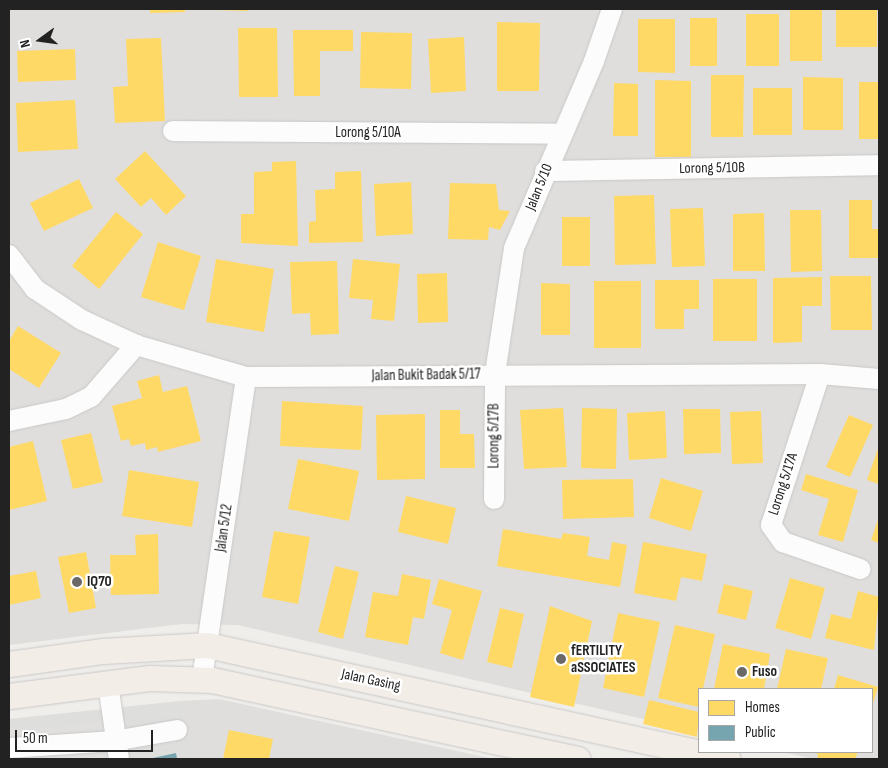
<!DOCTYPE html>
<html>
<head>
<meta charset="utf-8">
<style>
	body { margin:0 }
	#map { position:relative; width:888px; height:768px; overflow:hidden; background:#f0eeeb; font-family:"Sofia Sans Condensed",sans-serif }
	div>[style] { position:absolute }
	.residential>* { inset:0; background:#dfdedc }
	.religious>* { inset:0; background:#dededc }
	.parking>* { inset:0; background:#e0dfde }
	.homes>* { inset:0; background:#ffd966 }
	.public>* { inset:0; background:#76a5af }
	.roads { filter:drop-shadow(0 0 1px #c9c8c7) drop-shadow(0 0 1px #c9c8c7) }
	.minor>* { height:20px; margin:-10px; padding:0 10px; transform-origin:10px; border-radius:10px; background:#fdfcfc }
	.major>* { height:25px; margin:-12.5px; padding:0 12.5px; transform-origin:12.5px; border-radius:12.5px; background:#f3ede7 }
	.dots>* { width:14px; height:14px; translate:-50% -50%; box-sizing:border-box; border:2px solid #fff; border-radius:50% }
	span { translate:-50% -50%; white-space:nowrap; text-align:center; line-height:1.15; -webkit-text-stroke:5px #fff; paint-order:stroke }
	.street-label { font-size:15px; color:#222 }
	.poi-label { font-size:15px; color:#222; font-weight:700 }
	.left { translate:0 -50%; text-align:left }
	.frame { position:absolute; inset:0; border:10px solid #222; pointer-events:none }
	.legend { position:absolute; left:698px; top:688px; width:175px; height:65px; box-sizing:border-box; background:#fff; border:1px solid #a7a7a7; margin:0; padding:6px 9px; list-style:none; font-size:15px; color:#222 }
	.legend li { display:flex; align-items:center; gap:10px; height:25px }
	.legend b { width:25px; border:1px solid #a7a7a7 }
	.north { position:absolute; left:15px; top:15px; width:50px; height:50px; -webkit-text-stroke:4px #fff; paint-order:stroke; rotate:256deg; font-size:14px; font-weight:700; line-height:20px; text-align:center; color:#222 }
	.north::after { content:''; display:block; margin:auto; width:18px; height:22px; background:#222; clip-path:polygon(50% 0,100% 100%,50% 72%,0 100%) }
	.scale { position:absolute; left:15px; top:730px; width:138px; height:22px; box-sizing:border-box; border:2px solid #222; border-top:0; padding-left:6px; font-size:15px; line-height:18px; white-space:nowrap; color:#222; -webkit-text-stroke:4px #fff; paint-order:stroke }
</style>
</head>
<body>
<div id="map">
	<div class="residential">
		<div style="clip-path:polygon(9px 9px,879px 9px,879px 759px,814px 759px,782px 752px,872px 752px,872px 689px,699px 689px,699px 732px,238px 625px,182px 624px,9px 645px)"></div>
		<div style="clip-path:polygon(219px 699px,494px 759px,195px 759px,180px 701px)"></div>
	</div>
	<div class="religious">
		<div style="clip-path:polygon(180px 701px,195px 759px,9px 759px,9px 719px)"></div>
	</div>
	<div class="parking">
		<div style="clip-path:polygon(126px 720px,131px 759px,9px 759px,9px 730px)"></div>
	</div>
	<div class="homes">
		<div style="clip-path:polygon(150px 9px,185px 9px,185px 12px,150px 13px)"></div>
		<div style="clip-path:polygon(215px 9px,248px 9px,248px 11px,215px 10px)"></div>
		<div style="clip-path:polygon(790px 9px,822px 9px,822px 61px,790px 61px)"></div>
		<div style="clip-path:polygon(836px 9px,877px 9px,877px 47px,836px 47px)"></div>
		<div style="clip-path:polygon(746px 14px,779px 14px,779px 66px,746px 66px)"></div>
		<div style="clip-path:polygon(690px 18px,717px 18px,717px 66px,690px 66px)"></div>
		<div style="clip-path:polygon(638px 19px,675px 19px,675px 73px,638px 72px)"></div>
		<div style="clip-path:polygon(497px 22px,540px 23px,539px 91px,497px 91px)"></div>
		<div style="clip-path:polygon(238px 28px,277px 28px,278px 97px,239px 97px)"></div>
		<div style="clip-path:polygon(293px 30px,353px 30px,353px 51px,320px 51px,320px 96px,294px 96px)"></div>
		<div style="clip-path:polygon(361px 32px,412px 33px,411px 89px,360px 88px)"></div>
		<div style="clip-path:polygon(464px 37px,466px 91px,431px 93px,428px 39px)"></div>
		<div style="clip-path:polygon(161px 38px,165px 121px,115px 123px,113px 87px,128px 86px,126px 39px)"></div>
		<div style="clip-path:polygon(75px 49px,76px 80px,18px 82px,17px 51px)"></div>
		<div style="clip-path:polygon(711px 75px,744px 75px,743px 137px,711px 137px)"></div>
		<div style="clip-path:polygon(803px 77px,843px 78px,843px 130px,803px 130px)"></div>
		<div style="clip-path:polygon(655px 80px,691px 81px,691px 157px,655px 157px)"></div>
		<div style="clip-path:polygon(859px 82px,879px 82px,879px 139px,859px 139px)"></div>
		<div style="clip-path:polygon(614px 83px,638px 84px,638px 136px,613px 136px)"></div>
		<div style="clip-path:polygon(753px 88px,792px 88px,792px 135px,753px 135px)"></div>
		<div style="clip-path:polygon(75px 100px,78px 149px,18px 152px,16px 103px)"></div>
		<div style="clip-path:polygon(145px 151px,186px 196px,166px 215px,151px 198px,141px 207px,115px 179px)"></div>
		<div style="clip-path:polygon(296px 161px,298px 246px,241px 243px,241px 214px,254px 214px,254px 172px,272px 171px,272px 162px)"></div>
		<div style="clip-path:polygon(361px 171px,363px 242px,309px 243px,309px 222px,316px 221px,315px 190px,335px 189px,335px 172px)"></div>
		<div style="clip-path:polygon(79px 179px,93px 208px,44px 231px,30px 203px)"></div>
		<div style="clip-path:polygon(411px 182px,413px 234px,376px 236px,374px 184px)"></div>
		<div style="clip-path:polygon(450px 183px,496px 184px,499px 210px,510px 211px,500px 230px,489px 227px,488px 240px,448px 239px)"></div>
		<div style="clip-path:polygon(654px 195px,656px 264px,615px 265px,614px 196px)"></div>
		<div style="clip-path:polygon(849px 200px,872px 200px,872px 229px,879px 229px,879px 258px,849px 258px)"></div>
		<div style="clip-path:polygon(703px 208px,705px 266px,672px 267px,670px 209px)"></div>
		<div style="clip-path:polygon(790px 210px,821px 210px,822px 271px,791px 272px)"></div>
		<div style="clip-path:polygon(116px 212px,143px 234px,99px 289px,72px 266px)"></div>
		<div style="clip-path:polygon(764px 213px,765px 271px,733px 271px,733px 214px)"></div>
		<div style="clip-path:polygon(562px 217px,590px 217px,590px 266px,562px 266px)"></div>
		<div style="clip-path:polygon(158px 242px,201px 256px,184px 310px,141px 297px)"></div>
		<div style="clip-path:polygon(216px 259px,274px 269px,264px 332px,206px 322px)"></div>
		<div style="clip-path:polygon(353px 259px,400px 264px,394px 321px,371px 319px,373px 300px,349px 298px)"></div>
		<div style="clip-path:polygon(337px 261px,339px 334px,311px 335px,310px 313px,292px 314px,290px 262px)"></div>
		<div style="clip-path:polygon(447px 273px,448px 322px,418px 323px,417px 274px)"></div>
		<div style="clip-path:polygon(830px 276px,871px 276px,872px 330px,831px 330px)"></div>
		<div style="clip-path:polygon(822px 277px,822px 306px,802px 306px,802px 342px,773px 343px,773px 278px)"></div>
		<div style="clip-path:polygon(713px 279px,757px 279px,757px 341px,713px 341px)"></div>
		<div style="clip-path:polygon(655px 280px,699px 280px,699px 309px,684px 309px,684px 329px,655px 329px)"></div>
		<div style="clip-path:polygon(594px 281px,641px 281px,641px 348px,594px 348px)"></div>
		<div style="clip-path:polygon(541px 283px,570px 284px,570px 335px,541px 335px)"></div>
		<div style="clip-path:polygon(18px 326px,61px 353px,39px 388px,9px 369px,9px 341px)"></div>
		<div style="clip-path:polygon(159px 375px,163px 392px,187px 386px,201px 441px,158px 452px,157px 447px,146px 450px,145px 443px,131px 446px,129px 439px,121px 441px,112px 406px,142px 398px,137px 381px)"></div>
		<div style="clip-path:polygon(282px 401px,363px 406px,361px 450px,280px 446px)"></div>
		<div style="clip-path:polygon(563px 408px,567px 467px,524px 469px,520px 410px)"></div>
		<div style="clip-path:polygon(582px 408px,617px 409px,616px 469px,581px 468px)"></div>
		<div style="clip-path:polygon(683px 409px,720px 409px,721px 453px,684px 454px)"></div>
		<div style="clip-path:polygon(440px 410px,460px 410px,460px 434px,474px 434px,475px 468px,440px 468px)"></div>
		<div style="clip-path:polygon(665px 411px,667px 458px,629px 460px,627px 413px)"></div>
		<div style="clip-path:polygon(761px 411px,763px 463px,732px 464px,730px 412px)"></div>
		<div style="clip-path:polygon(425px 414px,425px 479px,377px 480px,376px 415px)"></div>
		<div style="clip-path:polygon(849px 415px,873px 425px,850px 477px,826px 467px)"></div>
		<div style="clip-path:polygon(91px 433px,103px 482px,73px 489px,61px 440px)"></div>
		<div style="clip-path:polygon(33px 441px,47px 501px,9px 510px,9px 447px)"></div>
		<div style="clip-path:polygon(879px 446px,879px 484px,867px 480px)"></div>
		<div style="clip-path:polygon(298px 459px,359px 471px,349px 521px,288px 509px)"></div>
		<div style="clip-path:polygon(129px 470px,199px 482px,192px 527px,122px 516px)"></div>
		<div style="clip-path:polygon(806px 474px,858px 490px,843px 542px,818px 535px,829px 499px,801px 490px)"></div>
		<div style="clip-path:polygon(661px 478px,703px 491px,691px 531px,649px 518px)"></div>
		<div style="clip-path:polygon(633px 479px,634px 517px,563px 519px,562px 480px)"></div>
		<div style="clip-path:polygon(406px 496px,456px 508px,448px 544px,398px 532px)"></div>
		<div style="clip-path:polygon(879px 517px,879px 543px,871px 540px)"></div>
		<div style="clip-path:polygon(503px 529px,561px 539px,563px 533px,590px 537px,587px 556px,609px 560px,612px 542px,627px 545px,620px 587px,497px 566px)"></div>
		<div style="clip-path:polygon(274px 531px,310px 537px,298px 604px,262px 597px)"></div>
		<div style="clip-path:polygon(158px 534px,159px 594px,111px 595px,110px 555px,136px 555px,135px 535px)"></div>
		<div style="clip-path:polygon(643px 542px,707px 554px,702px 581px,681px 577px,676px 601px,634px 593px)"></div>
		<div style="clip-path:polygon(86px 552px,96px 608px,69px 613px,58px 557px)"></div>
		<div style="clip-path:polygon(335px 566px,359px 572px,343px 639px,318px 632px)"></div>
		<div style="clip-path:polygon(36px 571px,41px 598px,9px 605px,9px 576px)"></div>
		<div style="clip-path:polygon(402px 574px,431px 580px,424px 619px,413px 617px,408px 645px,365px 637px,373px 592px,398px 596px)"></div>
		<div style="clip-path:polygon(790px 578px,825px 588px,811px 639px,775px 628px)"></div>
		<div style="clip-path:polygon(439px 579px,482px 591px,463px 660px,440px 653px,452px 610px,432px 604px)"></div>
		<div style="clip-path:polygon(724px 584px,753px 591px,746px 620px,717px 613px)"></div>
		<div style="clip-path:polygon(858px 591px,879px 597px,874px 650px,825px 638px,831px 614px,851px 619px)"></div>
		<div style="clip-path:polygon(550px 606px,592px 621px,574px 707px,530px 697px)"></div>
		<div style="clip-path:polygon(500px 608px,524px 614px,512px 668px,487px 662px)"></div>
		<div style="clip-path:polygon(618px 613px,660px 622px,644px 697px,603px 688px)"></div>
		<div style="clip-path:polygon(675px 625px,715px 634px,699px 707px,658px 698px)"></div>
		<div style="clip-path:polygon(723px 644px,770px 654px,764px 689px,714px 689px)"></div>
		<div style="clip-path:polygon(786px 649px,828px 658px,821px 689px,777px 689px)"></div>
		<div style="clip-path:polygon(838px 675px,878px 687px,872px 707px,872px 689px,834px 689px)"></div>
		<div style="clip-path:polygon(649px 700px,699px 712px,697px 737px,643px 724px)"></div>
		<div style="clip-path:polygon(229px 730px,273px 739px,269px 759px,223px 759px)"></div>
		<div style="clip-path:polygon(817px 752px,858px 752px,855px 759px,818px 759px)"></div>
	</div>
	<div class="public">
		<div style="clip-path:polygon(176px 753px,177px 759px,153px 759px,153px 758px)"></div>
	</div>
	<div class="roads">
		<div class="minor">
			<div style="left:173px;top:131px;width:389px;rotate:0.4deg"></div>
			<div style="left:545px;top:171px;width:334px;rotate:-1deg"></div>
			<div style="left:9px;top:255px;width:43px;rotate:52.6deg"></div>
			<div style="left:35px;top:289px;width:56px;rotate:33.4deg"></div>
			<div style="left:82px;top:320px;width:60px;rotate:24.8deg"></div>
			<div style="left:136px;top:345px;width:115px;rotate:16.2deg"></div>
			<div style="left:246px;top:377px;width:574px;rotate:-0.3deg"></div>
			<div style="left:820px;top:374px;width:59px;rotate:4.8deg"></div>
			<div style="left:820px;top:374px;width:159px;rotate:108deg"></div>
			<div style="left:771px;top:525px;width:21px;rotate:55deg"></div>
			<div style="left:783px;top:542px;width:82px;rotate:19.3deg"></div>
			<div style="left:9px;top:421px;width:58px;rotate:-11.9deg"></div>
			<div style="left:66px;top:409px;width:28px;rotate:-26deg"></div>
			<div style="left:91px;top:397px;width:69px;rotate:-49.1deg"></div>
			<div style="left:494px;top:499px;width:125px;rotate:-89.5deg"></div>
			<div style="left:495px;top:374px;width:127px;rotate:-81.4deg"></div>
			<div style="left:514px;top:248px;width:203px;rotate:-66.8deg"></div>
			<div style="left:594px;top:61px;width:55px;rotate:-70.9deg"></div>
			<div style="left:202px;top:679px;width:305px;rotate:-81.7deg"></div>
			<div style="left:108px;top:684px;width:76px;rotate:81.7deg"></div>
			<div style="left:9px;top:748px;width:105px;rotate:-3.8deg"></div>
			<div style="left:114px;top:741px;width:64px;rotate:-9.9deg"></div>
		</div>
		<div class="major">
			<div style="left:9px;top:664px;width:95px;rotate:-7.9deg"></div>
			<div style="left:103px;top:651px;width:104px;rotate:-3.3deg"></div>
			<div style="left:207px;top:645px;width:533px;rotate:12.34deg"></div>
			<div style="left:9px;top:696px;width:142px;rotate:-7.3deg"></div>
			<div style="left:150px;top:678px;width:62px;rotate:1.8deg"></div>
			<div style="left:212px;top:680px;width:374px;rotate:12.2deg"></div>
		</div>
	</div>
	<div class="dots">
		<div style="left:77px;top:582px;background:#6a6968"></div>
		<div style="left:561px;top:659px;background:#6a6968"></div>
		<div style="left:742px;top:672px;background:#6a6968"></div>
	</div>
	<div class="street-label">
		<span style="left:368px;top:133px">Lorong 5/10A</span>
		<span style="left:712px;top:168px;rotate:-1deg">Lorong 5/10B</span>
		<span style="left:539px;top:187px;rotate:-68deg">Jalan 5/10</span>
		<span style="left:426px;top:375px;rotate:-1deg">Jalan Bukit Badak 5/17</span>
		<span style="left:494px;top:436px;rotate:-90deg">Lorong 5/17B</span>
		<span style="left:783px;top:484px;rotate:-72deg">Lorong 5/17A</span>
		<span style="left:224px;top:528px;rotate:-82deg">Jalan 5/12</span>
		<span style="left:371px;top:680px;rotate:12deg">Jalan Gasing</span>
	</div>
	<div class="poi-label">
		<span class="left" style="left:87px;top:582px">IQ70</span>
		<span class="left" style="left:571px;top:659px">fERTILITY<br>aSSOCIATES</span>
		<span class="left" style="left:752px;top:672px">Fuso</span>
	</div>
	<div class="frame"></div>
	<ul class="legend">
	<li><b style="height:14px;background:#ffd966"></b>Homes</li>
	<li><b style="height:14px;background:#76a5af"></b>Public</li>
	</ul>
	<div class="north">N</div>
	<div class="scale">50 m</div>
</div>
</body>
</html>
